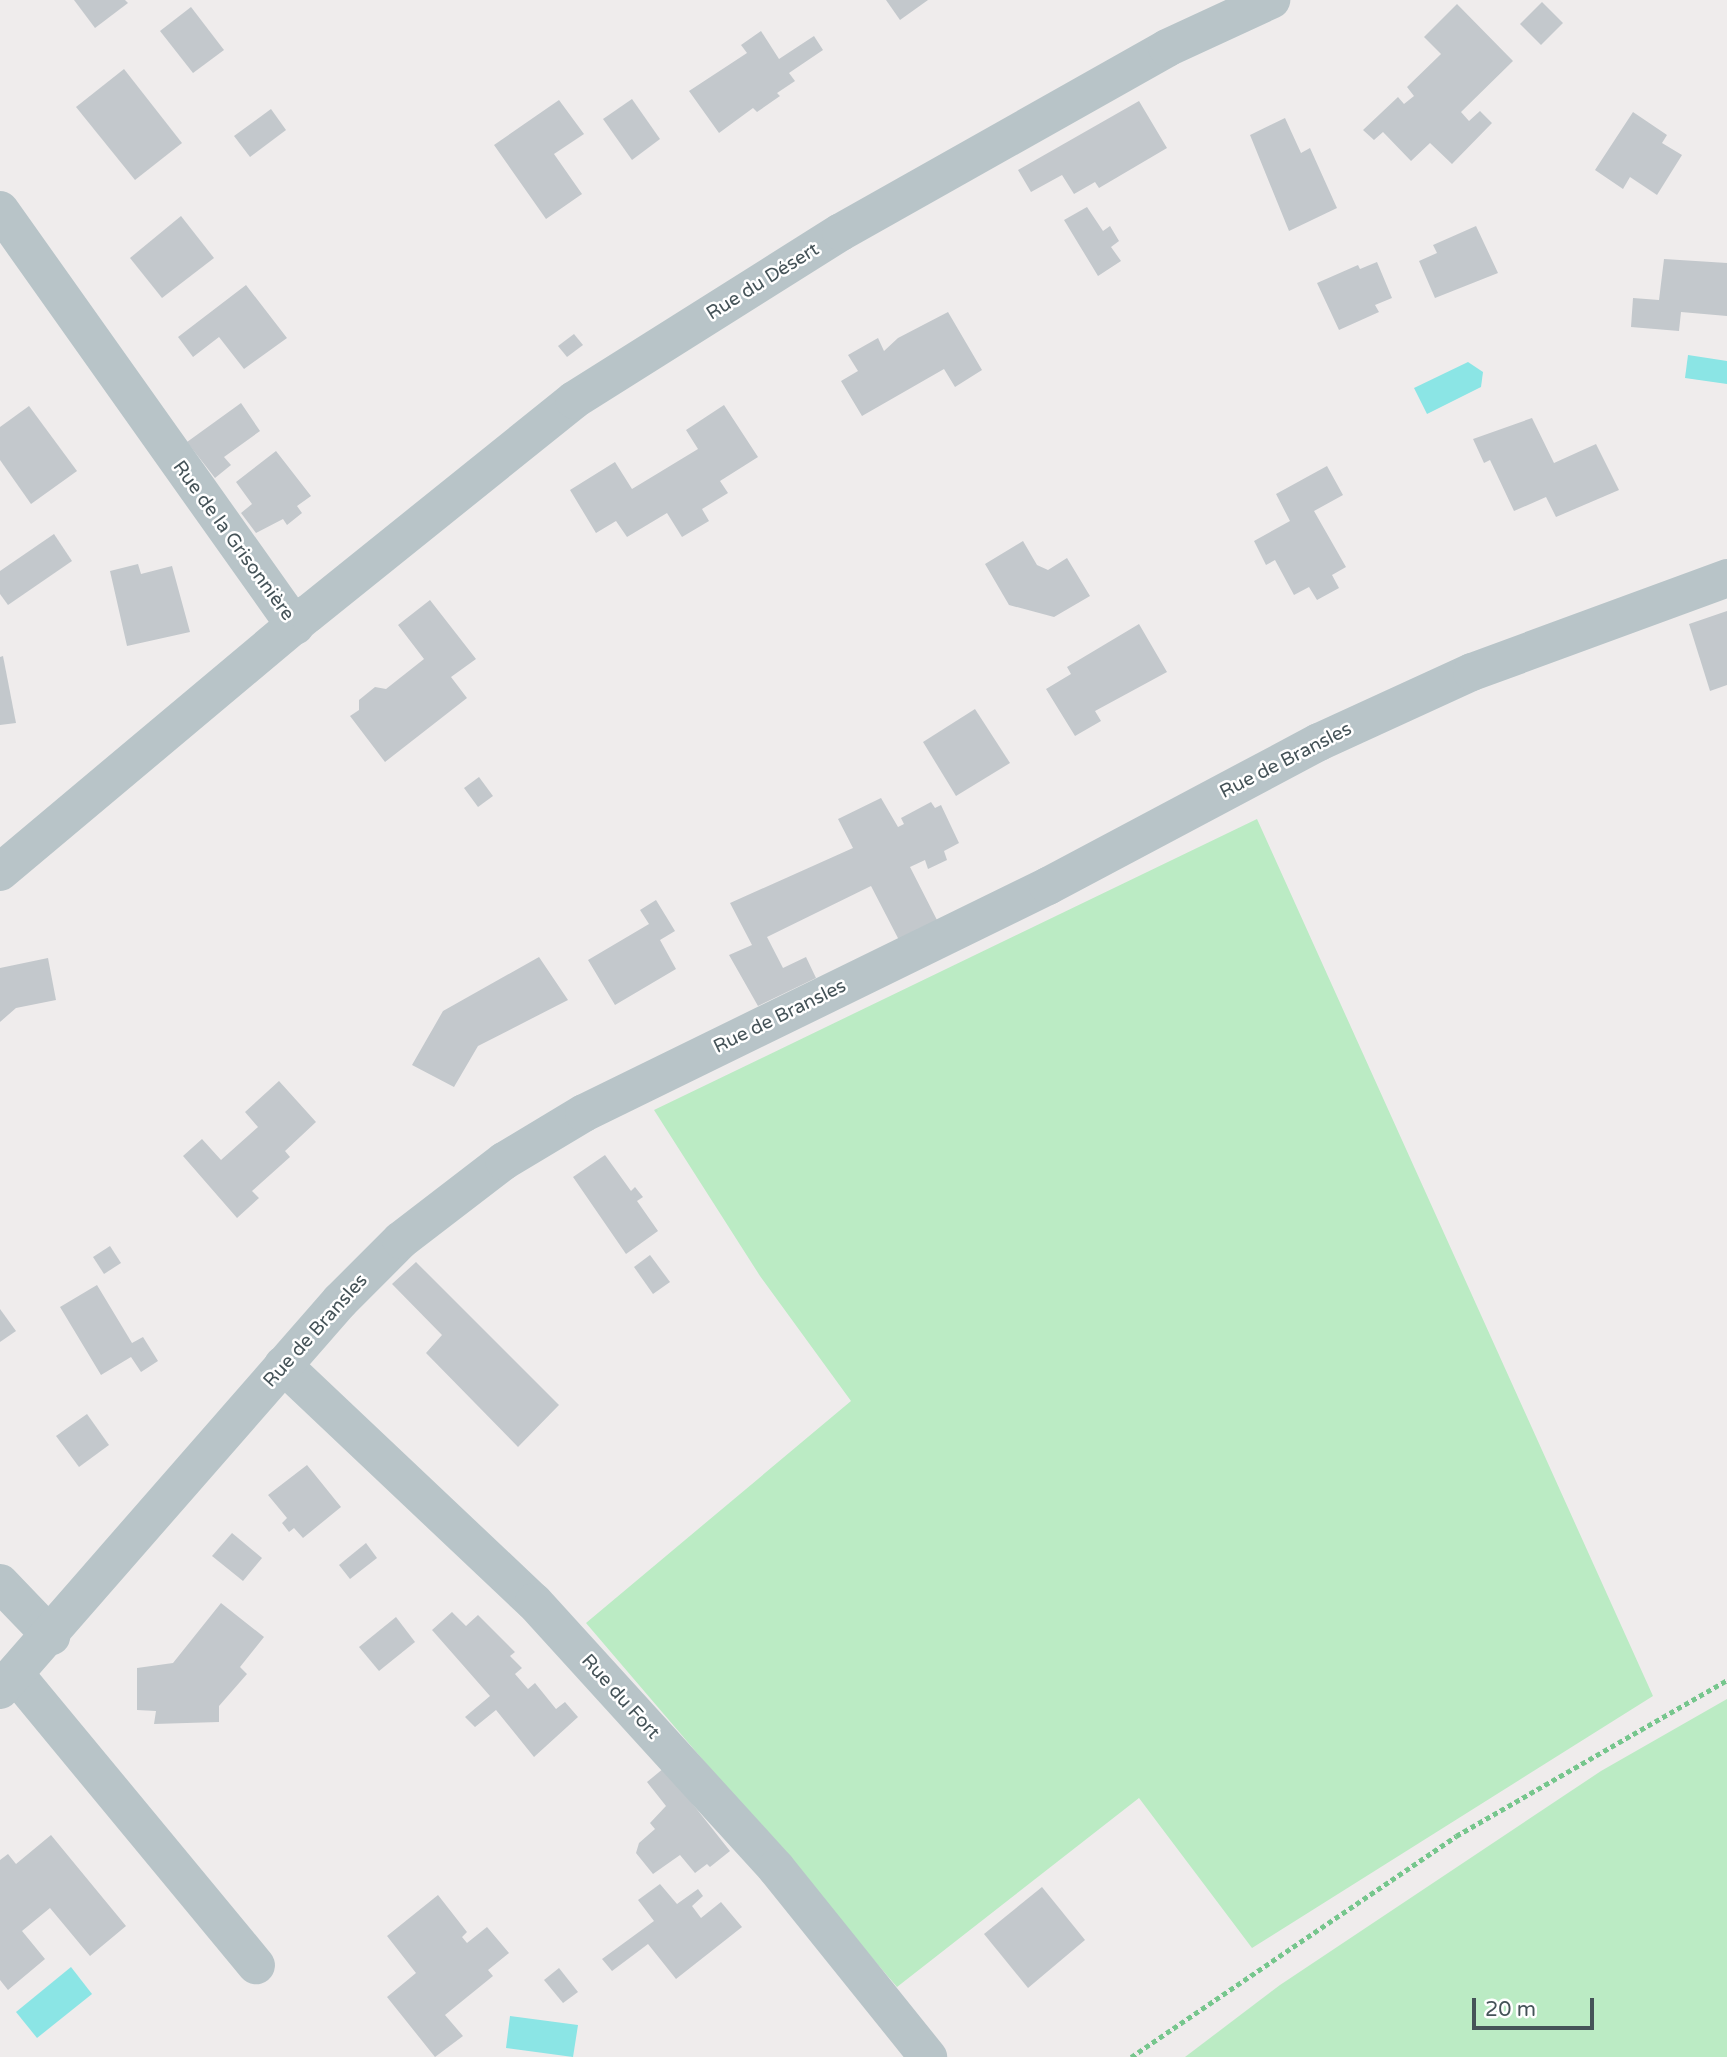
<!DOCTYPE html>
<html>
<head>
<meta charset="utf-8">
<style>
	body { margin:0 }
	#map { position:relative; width:1727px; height:2057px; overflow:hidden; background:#efecec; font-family:"Varela Round",sans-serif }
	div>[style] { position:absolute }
	.green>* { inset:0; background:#bbebc4 }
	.water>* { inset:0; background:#8be5e5 }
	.building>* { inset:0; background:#c3c8cc }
	.path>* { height:4.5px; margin-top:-2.25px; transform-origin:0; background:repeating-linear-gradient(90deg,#76c68d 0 5px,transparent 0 8.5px) }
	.minor>* { height:38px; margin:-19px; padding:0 19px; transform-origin:19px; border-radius:19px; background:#b8c4c8 }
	span { translate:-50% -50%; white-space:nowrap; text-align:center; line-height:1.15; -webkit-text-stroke:5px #fff; paint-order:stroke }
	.street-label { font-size:19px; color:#455358 }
	.scale { position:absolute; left:1472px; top:1998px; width:122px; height:32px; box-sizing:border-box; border:4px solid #455358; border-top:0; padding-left:9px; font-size:21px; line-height:24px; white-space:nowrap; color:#455358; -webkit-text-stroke:5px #fff; paint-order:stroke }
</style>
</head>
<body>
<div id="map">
	<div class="green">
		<div style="clip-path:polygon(1257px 819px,1653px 1696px,1252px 1948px,1139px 1798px,897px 1987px,586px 1623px,851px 1401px,760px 1276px,654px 1110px)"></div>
		<div style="clip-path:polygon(1727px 1699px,1727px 2057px,1185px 2057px,1280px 1985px,1601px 1771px)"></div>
	</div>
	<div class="water">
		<div style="clip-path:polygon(1688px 355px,1727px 361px,1727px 384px,1685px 378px)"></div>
		<div style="clip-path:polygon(1468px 362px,1483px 372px,1481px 387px,1427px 414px,1414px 388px)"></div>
		<div style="clip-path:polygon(71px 1967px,92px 1994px,37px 2038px,16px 2012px)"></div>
		<div style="clip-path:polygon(510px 2016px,578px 2025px,573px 2057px,506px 2048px)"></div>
	</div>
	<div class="building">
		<div style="clip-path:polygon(74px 0,125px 0,128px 3px,95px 28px)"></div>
		<div style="clip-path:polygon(886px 0,928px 0,900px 20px)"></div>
		<div style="clip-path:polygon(1542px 2px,1563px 23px,1541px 45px,1520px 24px)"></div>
		<div style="clip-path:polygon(1457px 4px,1513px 61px,1461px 112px,1469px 121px,1480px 111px,1492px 123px,1452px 164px,1430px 143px,1411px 161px,1383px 132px,1374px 140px,1363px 130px,1398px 97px,1404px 104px,1414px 96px,1407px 87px,1441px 54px,1424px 37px)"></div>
		<div style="clip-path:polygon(191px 7px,224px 50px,193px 73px,160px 31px)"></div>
		<div style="clip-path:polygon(761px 31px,779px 59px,814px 36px,823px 50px,789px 73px,795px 81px,777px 93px,780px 96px,757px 112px,753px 108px,719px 133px,689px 91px,747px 53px,741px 45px)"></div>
		<div style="clip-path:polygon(124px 69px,182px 143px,135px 180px,76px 107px)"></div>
		<div style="clip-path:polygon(632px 99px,660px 139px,632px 160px,603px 119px)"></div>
		<div style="clip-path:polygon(559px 100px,584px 134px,554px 154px,582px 194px,546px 219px,494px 145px)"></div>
		<div style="clip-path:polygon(1139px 101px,1167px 148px,1099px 188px,1095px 182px,1074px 194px,1062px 175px,1031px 192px,1018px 170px)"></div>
		<div style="clip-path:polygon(271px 109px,286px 130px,250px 157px,234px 136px)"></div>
		<div style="clip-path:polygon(1633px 112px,1667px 135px,1662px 143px,1682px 155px,1657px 195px,1630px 177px,1623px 189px,1595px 170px)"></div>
		<div style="clip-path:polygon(1285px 118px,1301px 153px,1310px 148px,1337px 208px,1289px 231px,1250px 135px)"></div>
		<div style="clip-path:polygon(1087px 207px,1103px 231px,1110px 226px,1119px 241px,1111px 247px,1121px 261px,1098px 276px,1064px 220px)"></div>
		<div style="clip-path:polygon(181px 216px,214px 258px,162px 298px,130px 258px)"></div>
		<div style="clip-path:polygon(1476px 226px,1498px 273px,1435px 298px,1419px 261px,1437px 253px,1433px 245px)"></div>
		<div style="clip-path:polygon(1664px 259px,1727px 263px,1727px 316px,1681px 312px,1679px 331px,1631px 327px,1633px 298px,1659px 300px)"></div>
		<div style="clip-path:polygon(1377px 262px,1392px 298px,1375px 305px,1379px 312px,1339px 330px,1317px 283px,1358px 265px,1360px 269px)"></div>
		<div style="clip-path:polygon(246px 285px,287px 338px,244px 369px,219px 337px,193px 357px,178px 337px)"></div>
		<div style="clip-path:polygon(948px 312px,982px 370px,955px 387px,944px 369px,862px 416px,841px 381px,858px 371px,848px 355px,878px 338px,884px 351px,898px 338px)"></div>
		<div style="clip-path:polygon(574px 334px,583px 345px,567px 357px,558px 346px)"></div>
		<div style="clip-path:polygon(241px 403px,260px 431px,224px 457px,231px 465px,215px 478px,187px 442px)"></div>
		<div style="clip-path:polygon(724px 405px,758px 457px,720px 481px,728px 493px,702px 509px,709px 521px,682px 537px,667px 513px,627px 537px,616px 521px,596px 533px,570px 490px,615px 462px,632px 489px,698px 449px,686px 430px)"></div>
		<div style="clip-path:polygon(29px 406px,77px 471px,31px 504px,0 460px,0 427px)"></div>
		<div style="clip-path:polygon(1532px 418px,1554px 463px,1596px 444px,1619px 490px,1556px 517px,1546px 497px,1514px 511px,1490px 460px,1484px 463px,1473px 439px)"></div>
		<div style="clip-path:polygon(276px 451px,311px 496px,297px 506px,302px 513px,287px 525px,283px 519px,256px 533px,241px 513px,252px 504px,236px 482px)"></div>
		<div style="clip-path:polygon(1327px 466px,1343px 495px,1314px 511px,1346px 567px,1332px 575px,1339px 588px,1317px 600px,1309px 587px,1294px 595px,1275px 560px,1266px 565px,1254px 541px,1290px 521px,1276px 494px)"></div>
		<div style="clip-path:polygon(54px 534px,72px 561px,8px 605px,0 594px,0 571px)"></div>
		<div style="clip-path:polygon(1023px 541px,1037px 565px,1048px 570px,1067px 558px,1090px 596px,1054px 617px,1009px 605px,985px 564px)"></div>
		<div style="clip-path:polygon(138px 564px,141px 574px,172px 566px,190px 632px,127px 646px,110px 571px)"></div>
		<div style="clip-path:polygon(430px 600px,476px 659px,451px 677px,467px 698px,385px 762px,350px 716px,359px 710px,359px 700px,375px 687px,386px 689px,424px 659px,398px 625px)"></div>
		<div style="clip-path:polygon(1727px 611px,1727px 685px,1710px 691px,1689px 624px)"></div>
		<div style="clip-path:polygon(1139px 624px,1167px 672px,1095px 711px,1101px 721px,1075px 736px,1046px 689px,1071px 674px,1067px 667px)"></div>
		<div style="clip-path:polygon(3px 656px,16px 723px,0 725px,0 657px)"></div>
		<div style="clip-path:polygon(975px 709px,1010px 763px,956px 796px,923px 742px)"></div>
		<div style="clip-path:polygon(479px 777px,493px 796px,478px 807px,464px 788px)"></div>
		<div style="clip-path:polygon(881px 798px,898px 827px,904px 824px,901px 818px,931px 802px,935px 808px,941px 805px,959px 843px,944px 851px,947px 860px,928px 869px,925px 860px,910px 867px,938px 922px,900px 942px,871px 886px,767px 937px,783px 968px,806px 957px,816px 978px,758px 1006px,729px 955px,752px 945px,730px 903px,853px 848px,838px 819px)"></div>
		<div style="clip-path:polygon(656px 900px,675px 931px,660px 940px,676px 969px,615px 1005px,588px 960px,649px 924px,640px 910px)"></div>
		<div style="clip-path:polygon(539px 957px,568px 1000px,478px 1046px,454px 1087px,412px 1065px,443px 1011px)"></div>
		<div style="clip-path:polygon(48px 958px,56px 1000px,16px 1008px,0 1022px,0 968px)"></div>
		<div style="clip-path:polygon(279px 1081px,316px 1122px,285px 1151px,290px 1157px,252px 1191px,259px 1198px,237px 1218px,183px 1156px,202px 1139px,221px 1160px,258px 1127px,245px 1112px)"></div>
		<div style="clip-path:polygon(605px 1155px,631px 1191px,635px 1187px,643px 1197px,637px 1201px,658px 1231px,626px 1254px,573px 1177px)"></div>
		<div style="clip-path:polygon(110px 1246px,121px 1263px,104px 1274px,93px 1257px)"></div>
		<div style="clip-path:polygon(650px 1255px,670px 1282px,653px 1294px,634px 1267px)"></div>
		<div style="clip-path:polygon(416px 1262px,559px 1405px,518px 1447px,426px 1353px,442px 1335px,392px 1284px)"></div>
		<div style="clip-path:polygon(97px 1285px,132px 1343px,143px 1337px,158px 1361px,141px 1372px,131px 1357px,101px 1375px,60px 1307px)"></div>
		<div style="clip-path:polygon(0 1309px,16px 1331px,0 1342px)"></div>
		<div style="clip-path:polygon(87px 1414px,109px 1445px,79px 1467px,56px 1436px)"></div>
		<div style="clip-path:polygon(307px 1465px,341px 1507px,303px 1538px,294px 1528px,289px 1532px,282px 1523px,287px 1518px,268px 1495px)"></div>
		<div style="clip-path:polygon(232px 1533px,262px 1558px,243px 1581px,212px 1556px)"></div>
		<div style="clip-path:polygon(366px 1543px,377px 1558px,350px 1579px,339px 1565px)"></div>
		<div style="clip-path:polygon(221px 1603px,264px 1637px,240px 1667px,247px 1674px,219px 1706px,219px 1722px,154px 1724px,156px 1711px,137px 1710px,137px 1668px,173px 1663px)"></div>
		<div style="clip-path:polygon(452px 1612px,466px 1626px,478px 1615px,515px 1652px,510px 1656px,522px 1668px,515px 1674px,528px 1689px,535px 1683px,556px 1709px,565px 1702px,578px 1717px,534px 1757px,496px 1710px,475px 1727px,465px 1717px,490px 1696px,432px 1630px)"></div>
		<div style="clip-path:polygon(396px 1617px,415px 1642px,379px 1671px,359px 1647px)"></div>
		<div style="clip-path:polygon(664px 1768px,730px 1851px,710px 1867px,707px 1864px,695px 1873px,680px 1855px,653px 1874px,636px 1853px,639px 1843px,655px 1829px,650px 1823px,666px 1806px,647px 1782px)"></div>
		<div style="clip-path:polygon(51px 1835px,126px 1926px,90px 1956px,50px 1908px,22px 1931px,45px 1959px,8px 1990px,0 1980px,0 1860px,8px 1854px,16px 1864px)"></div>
		<div style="clip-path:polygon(660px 1884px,677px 1904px,698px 1889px,703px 1896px,692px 1906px,701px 1918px,721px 1902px,742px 1927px,676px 1979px,648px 1944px,612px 1971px,602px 1959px,654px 1921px,638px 1900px)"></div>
		<div style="clip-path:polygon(1042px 1887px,1085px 1940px,1028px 1988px,984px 1934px)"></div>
		<div style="clip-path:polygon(438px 1895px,467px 1932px,462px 1937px,467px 1943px,487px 1927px,509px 1953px,488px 1970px,493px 1976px,445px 2015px,463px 2036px,435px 2057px,387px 1997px,416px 1973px,387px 1936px)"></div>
		<div style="clip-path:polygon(559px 1968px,578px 1992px,563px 2003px,544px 1980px)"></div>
	</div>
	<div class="path">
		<div style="left:1131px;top:2057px;width:393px;rotate:-34.2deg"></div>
		<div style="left:1456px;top:1836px;width:313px;rotate:-29.9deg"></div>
	</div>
	<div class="minor">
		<div style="left:0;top:210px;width:510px;rotate:54.66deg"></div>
		<div style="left:0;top:872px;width:402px;rotate:-40deg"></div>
		<div style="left:308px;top:614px;width:341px;rotate:-38.8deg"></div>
		<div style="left:574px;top:400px;width:315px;rotate:-32.2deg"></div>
		<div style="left:841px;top:232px;width:374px;rotate:-29.4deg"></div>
		<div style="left:1167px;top:48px;width:115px;rotate:-24.8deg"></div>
		<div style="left:283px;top:1365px;width:345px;rotate:43.4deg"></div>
		<div style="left:534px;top:1602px;width:360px;rotate:47.7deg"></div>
		<div style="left:776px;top:1868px;width:243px;rotate:51.2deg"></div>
		<div style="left:0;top:1583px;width:74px;rotate:46.1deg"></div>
		<div style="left:15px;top:1674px;width:378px;rotate:50.4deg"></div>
		<div style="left:0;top:1690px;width:517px;rotate:-48.85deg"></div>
		<div style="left:340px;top:1301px;width:86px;rotate:-45deg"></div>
		<div style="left:401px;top:1240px;width:130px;rotate:-37.5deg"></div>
		<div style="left:504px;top:1161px;width:93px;rotate:-31deg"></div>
		<div style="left:584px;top:1113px;width:517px;rotate:-26.07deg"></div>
		<div style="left:1048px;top:886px;width:307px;rotate:-28deg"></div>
		<div style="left:1319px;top:742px;width:168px;rotate:-24.6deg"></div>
		<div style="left:1472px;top:672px;width:272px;rotate:-20.2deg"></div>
	</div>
	<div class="street-label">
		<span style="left:763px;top:282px;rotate:-32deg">Rue du Désert</span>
		<span style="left:233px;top:541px;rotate:54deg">Rue de la Grisonnière</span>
		<span style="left:1286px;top:761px;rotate:-27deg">Rue de Bransles</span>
		<span style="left:780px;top:1017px;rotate:-26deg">Rue de Bransles</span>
		<span style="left:316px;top:1331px;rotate:-48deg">Rue de Bransles</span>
		<span style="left:620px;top:1697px;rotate:48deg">Rue du Fort</span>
	</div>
	<div class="scale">20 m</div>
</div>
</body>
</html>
